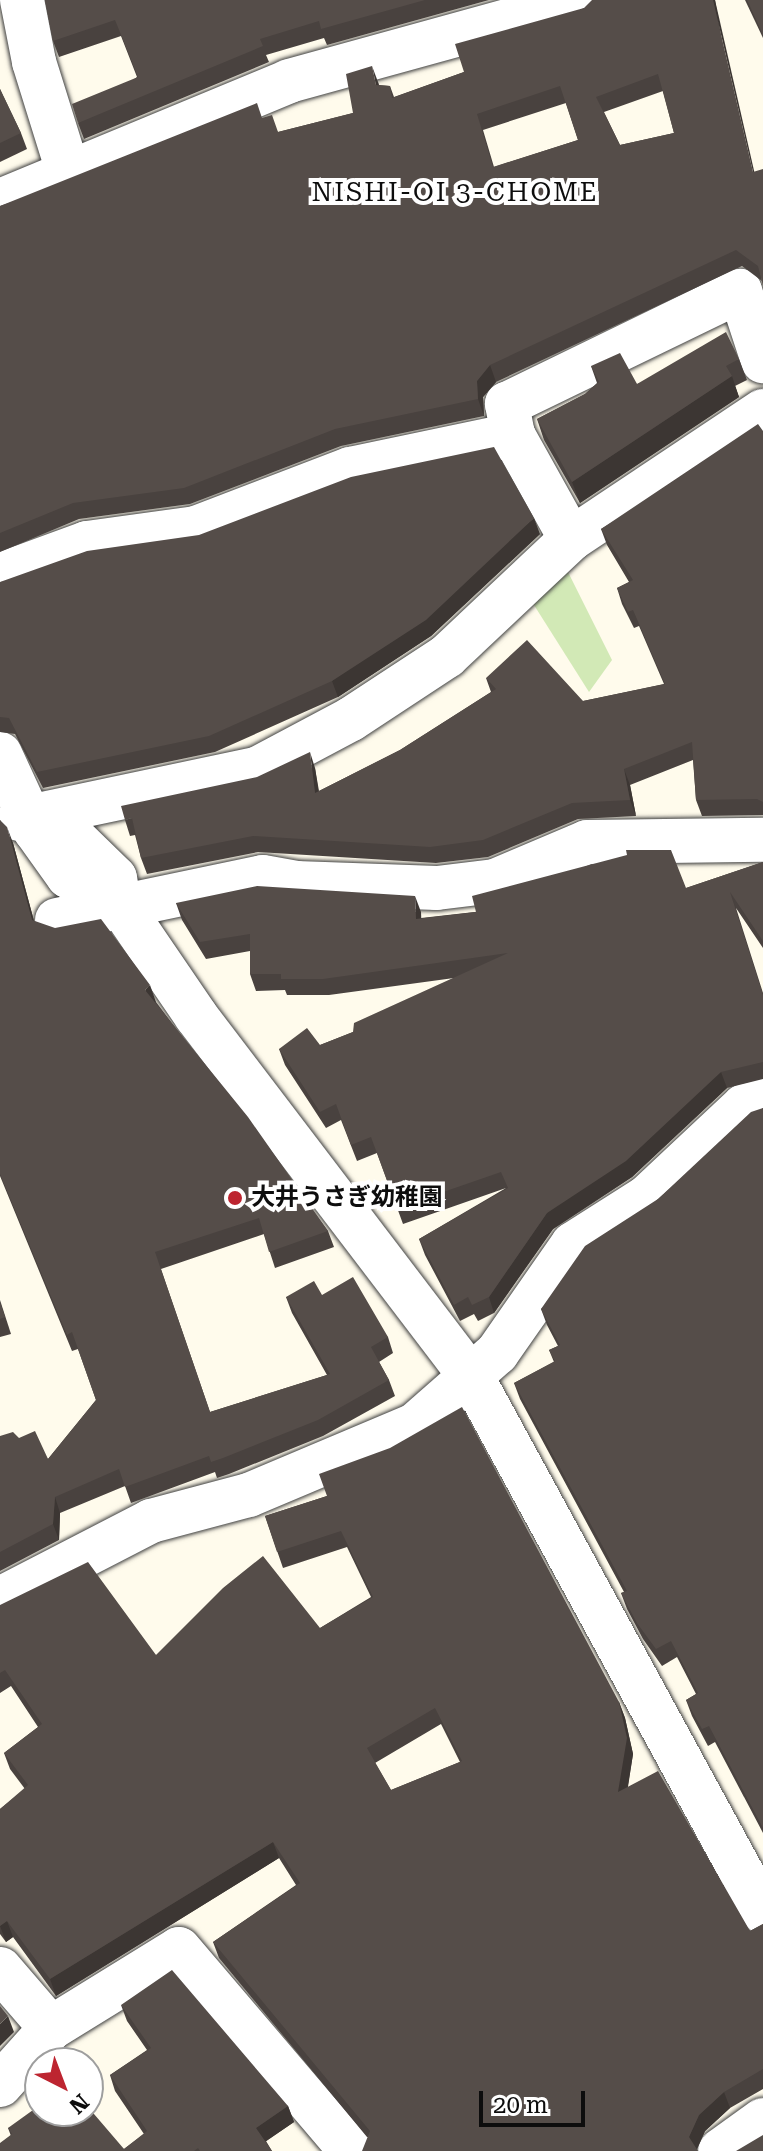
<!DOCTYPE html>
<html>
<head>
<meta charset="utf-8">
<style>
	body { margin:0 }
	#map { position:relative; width:763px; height:2151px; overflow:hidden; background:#fffbec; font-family:"Roboto Serif","Noto Sans JP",serif }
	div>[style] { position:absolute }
	.green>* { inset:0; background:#d2e9b6 }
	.roads { filter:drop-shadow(0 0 2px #404040) drop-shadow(0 0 2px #404040) }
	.minor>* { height:44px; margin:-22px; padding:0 22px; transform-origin:22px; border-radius:22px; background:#fff }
	.wall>* { inset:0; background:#49423f }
	.shaded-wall>* { inset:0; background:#3c3633 }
	.building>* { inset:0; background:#554d49 }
	.dots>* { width:22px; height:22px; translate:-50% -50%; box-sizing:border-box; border:4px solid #fff; border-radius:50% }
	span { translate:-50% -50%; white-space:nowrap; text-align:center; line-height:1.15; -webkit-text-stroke:8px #fff; paint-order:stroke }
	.poi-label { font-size:24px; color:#0d0d0d; font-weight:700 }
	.left { translate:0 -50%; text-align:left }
	.neighbourhood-label { font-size:26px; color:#0d0d0d; letter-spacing:2px }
	.north { position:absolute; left:24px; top:2047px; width:80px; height:80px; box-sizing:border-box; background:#fff; border:2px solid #9e9e9e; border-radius:50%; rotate:138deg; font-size:22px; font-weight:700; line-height:32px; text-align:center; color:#0d0d0d }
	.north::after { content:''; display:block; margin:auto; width:28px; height:36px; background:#bd2530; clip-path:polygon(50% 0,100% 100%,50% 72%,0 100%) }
	.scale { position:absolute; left:479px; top:2091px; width:106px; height:36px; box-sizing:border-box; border:4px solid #0d0d0d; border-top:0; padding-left:10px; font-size:24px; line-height:28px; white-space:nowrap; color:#0d0d0d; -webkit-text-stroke:6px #fff; paint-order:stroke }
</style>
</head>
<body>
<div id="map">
	<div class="green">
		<div style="clip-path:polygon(562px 560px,612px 660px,589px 692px,527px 594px)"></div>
	</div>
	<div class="roads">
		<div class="minor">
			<div style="left:22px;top:0;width:63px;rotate:79deg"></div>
			<div style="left:34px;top:62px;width:114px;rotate:72.7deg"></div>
			<div style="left:0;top:201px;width:313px;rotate:-22.5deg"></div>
			<div style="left:289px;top:81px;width:305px;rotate:-15.4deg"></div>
			<div style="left:513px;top:435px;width:32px;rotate:-101deg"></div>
			<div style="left:507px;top:404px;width:259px;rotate:-25.9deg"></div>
			<div style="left:740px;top:291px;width:74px;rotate:71.8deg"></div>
			<div style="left:0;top:575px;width:93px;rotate:-20.2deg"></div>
			<div style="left:87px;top:543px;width:110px;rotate:-7.8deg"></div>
			<div style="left:196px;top:528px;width:165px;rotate:-21deg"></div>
			<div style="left:350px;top:469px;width:167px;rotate:-11.8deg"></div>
			<div style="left:513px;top:435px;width:119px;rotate:60.9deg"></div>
			<div style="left:0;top:754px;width:84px;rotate:65.3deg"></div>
			<div style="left:35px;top:830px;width:57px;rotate:54.3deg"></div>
			<div style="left:68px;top:876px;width:58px;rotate:27.9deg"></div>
			<div style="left:27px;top:816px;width:52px;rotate:25.1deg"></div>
			<div style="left:74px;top:838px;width:57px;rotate:44.3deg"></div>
			<div style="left:115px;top:878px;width:25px;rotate:81deg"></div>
			<div style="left:119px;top:903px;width:137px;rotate:55.7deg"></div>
			<div style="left:196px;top:1016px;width:457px;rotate:52.7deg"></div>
			<div style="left:473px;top:1379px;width:607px;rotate:61.45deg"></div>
			<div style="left:19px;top:819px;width:243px;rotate:-11.9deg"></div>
			<div style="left:257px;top:769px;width:106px;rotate:-28deg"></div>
			<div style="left:351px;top:719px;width:115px;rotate:-33.3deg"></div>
			<div style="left:447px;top:656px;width:170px;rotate:-43.3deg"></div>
			<div style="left:571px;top:539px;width:231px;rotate:-33.7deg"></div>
			<div style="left:57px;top:920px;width:210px;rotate:-11.8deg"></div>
			<div style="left:263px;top:877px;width:34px;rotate:10deg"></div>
			<div style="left:296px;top:883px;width:141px;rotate:2deg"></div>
			<div style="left:437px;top:888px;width:58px;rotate:-6.9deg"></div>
			<div style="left:495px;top:881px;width:100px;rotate:-23deg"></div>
			<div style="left:587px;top:842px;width:176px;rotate:-0.7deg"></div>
			<div style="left:0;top:1599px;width:170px;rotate:-27.3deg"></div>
			<div style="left:151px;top:1521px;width:101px;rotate:-14.9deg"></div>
			<div style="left:249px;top:1495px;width:180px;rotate:-22.9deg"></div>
			<div style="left:415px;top:1425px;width:109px;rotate:-41.3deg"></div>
			<div style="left:497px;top:1353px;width:133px;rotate:-55.1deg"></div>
			<div style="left:573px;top:1244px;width:88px;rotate:-32.4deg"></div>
			<div style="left:647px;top:1197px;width:133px;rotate:-43.2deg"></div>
			<div style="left:744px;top:1106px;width:20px;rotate:-15deg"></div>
			<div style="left:0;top:1969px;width:78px;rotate:49.2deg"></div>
			<div style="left:0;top:2085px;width:76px;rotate:-48.2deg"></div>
			<div style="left:51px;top:2028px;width:150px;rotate:-31.7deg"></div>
			<div style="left:179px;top:1949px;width:265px;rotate:49.6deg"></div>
			<div style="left:720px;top:2151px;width:53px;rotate:-35.8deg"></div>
		</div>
	</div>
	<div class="wall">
		<div style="clip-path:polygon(45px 0,489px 0,327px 45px,324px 38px,266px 55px,269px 62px,84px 139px,78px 123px,137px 77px,121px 36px,59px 57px,53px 41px)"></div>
		<div style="clip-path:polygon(evenodd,715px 0,762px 281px,742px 266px,496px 382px,483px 397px,484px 416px,341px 446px,190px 504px,79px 519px,0 552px,0 206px,263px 118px,278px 132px,353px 113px,378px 82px,379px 85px,390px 86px,394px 97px,464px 72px,584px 8px,715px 0,663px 91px,674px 133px,620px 145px,604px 112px,663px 91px,715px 0,566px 103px,578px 140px,494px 167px,483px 130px,566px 103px)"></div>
		<div style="clip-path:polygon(745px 0,763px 0,763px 38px)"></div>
		<div style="clip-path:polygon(0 89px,21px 133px,27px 149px,0 162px)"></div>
		<div style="clip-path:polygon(739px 359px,747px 380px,735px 386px,739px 397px,580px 503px,544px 440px,537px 419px,585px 394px,597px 383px,591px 366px,637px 384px)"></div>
		<div style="clip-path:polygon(763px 431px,763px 815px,702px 816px,696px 800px,693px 760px,630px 785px,636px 816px,578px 819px,488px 857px,436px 863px,258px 852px,147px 874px,141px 858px,135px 835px,130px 836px,125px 820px,315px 768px,319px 791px,400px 750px,491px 692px,486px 678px,583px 701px,664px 684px,639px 626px,634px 628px,622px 604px,617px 588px,629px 582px,607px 545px,601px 529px)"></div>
		<div style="clip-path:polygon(540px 534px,431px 636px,338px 697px,215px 752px,43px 788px,15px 734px,0 732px,0 582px)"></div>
		<div style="clip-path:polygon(0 820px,13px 843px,34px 921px,156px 1002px,328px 1231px,334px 1247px,275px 1268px,264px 1234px,161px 1269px,210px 1412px,327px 1375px,292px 1313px,286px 1297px,322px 1295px,388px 1337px,393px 1353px,379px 1362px,389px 1380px,395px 1396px,323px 1436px,229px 1474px,217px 1478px,215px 1472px,131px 1503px,125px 1486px,60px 1513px,59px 1540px,0 1571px,0 1436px,19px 1438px,48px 1459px,96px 1400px,78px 1349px,72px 1351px,0 1176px)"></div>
		<div style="clip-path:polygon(763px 862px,763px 948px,736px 908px,763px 993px,763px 1079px,727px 1088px,632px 1177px,553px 1229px,494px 1313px,478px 1321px,474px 1314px,460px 1321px,425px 1255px,419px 1239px,506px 1188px,403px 1224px,377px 1153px,357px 1161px,341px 1120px,326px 1128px,285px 1065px,279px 1049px,320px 1045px,353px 1032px,454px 978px,329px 995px,287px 995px,285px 990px,256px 991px,250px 974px,250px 951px,206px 959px,182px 920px,176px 903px,421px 912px,421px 918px,686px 888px)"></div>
		<div style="clip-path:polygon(763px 1108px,763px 1833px,715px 1742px,708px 1746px,692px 1716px,686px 1700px,696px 1694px,677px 1657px,662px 1666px,643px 1639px,627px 1609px,621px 1593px,624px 1592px,520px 1399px,514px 1383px,554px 1362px,549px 1350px,558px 1346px,547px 1325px,541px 1309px,658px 1199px)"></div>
		<div style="clip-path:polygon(0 1300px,11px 1334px,0 1337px)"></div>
		<div style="clip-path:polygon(evenodd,327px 1496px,619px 1702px,625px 1718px,633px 1754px,628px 1787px,750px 1931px,763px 1924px,763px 2089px,730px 2108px,705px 2131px,697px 2149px,367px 2137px,219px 1958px,213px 1942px,296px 1885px,279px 1858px,56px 1996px,13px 1937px,6px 1942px,0 1934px,0 1809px,25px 1789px,10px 1769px,4px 1753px,38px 1727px,11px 1686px,0 1693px,0 1605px,156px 1655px,320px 1628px,371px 1597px,347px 1547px,283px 1568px,265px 1516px,327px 1496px,441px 1724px,460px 1762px,391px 1790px,375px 1763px,441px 1724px)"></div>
		<div style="clip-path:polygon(121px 2005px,288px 2106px,294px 2122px,266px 2141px,272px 2151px,0 2151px,11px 2136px,8px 2128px,49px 2115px,124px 2149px,144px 2134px,115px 2091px,110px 2075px,147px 2050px,127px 2021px)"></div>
	</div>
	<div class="shaded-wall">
		<div style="clip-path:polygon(713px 0,715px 0,758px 188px,753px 172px)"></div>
		<div style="clip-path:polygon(372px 66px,378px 82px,382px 101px,376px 85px)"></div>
		<div style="clip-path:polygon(490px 365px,496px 382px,483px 397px,484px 416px,478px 399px,477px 381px)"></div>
		<div style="clip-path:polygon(732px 376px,739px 397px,580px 503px,572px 482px)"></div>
		<div style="clip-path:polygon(534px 518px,540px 534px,431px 636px,338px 697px,332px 681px)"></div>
		<div style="clip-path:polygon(310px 752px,315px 768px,321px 809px,315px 793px)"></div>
		<div style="clip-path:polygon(624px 769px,630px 785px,636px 816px,630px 800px)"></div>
		<div style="clip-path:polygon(7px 827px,13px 843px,38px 936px,32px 920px)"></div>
		<div style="clip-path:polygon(415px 896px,421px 912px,422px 935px,416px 919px)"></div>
		<div style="clip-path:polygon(150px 985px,156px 1002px,151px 1006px,145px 990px)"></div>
		<div style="clip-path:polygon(721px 1072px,727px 1088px,632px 1177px,553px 1229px,494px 1313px,489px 1297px,547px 1213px)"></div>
		<div style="clip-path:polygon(55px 1497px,60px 1513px,59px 1540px,53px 1524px)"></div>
		<div style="clip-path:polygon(619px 1702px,625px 1718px,633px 1754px,624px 1809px,618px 1792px)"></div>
		<div style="clip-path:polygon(273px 1842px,279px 1858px,56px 1996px,50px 1979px)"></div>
		<div style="clip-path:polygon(7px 1921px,13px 1937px,6px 1942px,0 1926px)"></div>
		<div style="clip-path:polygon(8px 2016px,14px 2032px,0 2046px,0 2024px)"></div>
		<div style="clip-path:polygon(724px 2092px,730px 2108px,705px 2131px,696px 2151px,689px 2137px,699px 2115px)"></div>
		<div style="clip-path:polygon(288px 2106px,294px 2122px,262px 2144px,256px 2128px)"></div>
	</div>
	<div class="building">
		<div style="clip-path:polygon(45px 0,425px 0,321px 29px,319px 21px,260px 39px,263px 46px,78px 123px,72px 104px,138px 77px,115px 20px,53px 41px)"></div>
		<div style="clip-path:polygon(evenodd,592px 0,713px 0,753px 172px,763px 169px,763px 286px,758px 266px,736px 250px,490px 365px,477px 381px,478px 399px,335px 429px,184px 488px,73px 503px,0 533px,0 206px,257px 103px,262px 118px,272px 115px,278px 132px,353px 113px,346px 74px,372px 66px,376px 85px,390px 86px,392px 98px,464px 72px,455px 44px,584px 8px,592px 0,658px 74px,674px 133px,620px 145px,596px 97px,658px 74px,592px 0,560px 86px,578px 140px,493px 167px,477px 114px,560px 86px)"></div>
		<div style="clip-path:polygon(747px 0,763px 0,763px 35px)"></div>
		<div style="clip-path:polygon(0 89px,21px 133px,0 143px)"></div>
		<div style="clip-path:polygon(726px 332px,739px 359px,726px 366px,732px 376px,572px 482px,537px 419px,585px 394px,599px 382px,591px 366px,620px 353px,637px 384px)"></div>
		<div style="clip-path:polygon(758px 424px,763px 431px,763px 802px,757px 799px,696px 800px,692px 742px,624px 769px,630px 800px,572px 803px,483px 840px,430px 847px,253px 836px,141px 858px,132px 818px,125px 820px,121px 806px,257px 777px,310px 752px,315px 793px,400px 750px,496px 689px,486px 678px,527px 640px,583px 701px,665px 684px,633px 610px,628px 612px,617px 588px,633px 580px,601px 529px)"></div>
		<div style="clip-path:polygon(494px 447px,534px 518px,426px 620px,332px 681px,209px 736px,37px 772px,9px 718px,0 717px,0 582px,87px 551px,199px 535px,351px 477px)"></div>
		<div style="clip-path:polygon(0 820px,7px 827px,32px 920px,55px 928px,101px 919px,150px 985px,145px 990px,248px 1117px,328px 1231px,269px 1252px,259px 1218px,155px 1252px,210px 1412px,330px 1374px,286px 1297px,314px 1281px,322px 1295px,353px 1277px,388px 1337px,371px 1347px,389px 1380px,318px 1420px,223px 1458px,211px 1462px,209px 1456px,125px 1487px,119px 1469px,55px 1497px,53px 1524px,0 1552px,0 1436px,13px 1432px,19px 1438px,35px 1431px,48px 1459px,96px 1400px,72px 1332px,67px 1335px,0 1174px)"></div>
		<div style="clip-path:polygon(626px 850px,671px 850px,686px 888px,763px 862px,763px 941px,730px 892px,763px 995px,763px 1062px,721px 1072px,626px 1161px,547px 1213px,489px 1297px,472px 1305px,468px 1297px,454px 1305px,419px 1239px,508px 1188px,501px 1172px,397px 1208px,371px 1137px,351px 1145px,336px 1104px,320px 1112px,279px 1049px,307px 1028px,320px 1045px,353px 1032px,354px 1023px,508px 953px,323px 979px,281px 979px,281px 974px,250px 974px,250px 934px,200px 942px,176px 903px,257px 886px,415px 896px,416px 919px,476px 912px,472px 896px,627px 855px)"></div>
		<div style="clip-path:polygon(763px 1108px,763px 1828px,709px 1726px,702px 1729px,686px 1700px,698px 1693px,671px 1641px,656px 1649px,637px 1623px,621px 1593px,627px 1591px,514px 1383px,555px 1361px,549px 1350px,560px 1345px,541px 1309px,585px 1246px,658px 1199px,751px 1112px)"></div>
		<div style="clip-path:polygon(0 1302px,5px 1317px,0 1319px)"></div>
		<div style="clip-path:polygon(evenodd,462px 1407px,619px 1702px,627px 1738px,618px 1792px,658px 1771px,750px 1931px,763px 1924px,763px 2069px,724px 2092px,699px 2115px,689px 2137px,698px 2151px,362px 2151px,370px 2131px,213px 1942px,300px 1883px,273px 1842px,50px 1979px,7px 1921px,0 1926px,0 1809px,28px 1785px,4px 1753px,42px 1724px,5px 1670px,0 1673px,0 1605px,88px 1562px,156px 1655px,223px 1588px,263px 1556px,320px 1628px,373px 1597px,341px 1531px,277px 1552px,265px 1516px,327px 1496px,319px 1474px,390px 1448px,462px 1407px,435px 1708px,462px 1761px,391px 1790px,367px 1748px,435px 1708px)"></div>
		<div style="clip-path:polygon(172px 1970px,288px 2106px,256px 2128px,272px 2151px,200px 2151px,198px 2148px,194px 2151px,0 2151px,0 2143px,12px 2134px,8px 2128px,40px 2105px,40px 2111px,46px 2111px,49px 2115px,54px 2111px,88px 2111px,88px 2107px,124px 2149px,147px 2131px,110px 2075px,151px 2048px,121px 2005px)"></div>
		<div style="clip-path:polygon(0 2006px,8px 2016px,0 2024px)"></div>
		<div style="clip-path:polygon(763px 2135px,763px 2151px,736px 2151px)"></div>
	</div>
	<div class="dots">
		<div style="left:235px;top:1198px;background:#bd2530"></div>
	</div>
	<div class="poi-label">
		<span class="left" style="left:251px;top:1198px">大井うさぎ幼稚園</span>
	</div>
	<div class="neighbourhood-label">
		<span style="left:455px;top:193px">NISHI-OI 3-CHOME</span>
	</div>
	<div class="north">N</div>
	<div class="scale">20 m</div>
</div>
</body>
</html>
